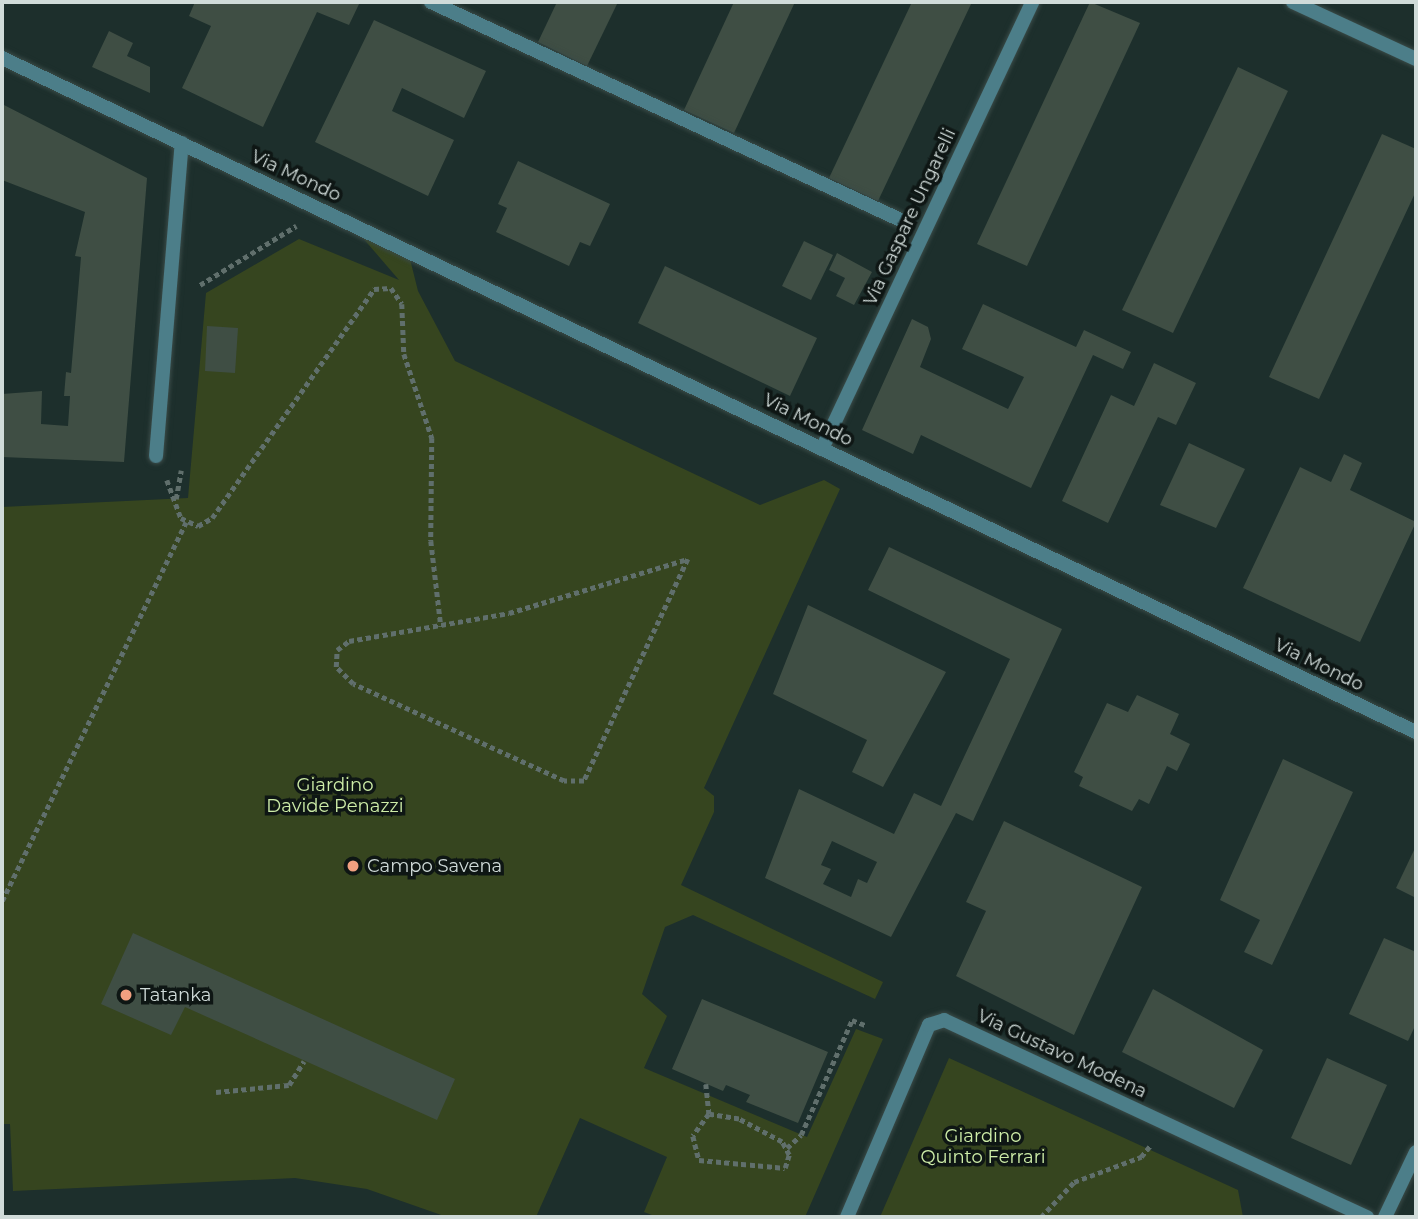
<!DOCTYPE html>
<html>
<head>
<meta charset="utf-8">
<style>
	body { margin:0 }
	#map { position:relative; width:1418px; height:1219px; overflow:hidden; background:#1d2f2c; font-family:Montserrat,sans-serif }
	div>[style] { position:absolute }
	.green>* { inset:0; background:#36451f }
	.building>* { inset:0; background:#3f4e44 }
	.path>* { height:4.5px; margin-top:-2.25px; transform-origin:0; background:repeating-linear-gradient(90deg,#606f6c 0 5px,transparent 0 8.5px) }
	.roads { filter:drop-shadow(0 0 2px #3a4b48) drop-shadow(0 0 2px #3a4b48) }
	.pedestrian>* { height:14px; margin:-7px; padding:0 7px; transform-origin:7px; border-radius:7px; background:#4c7e89 }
	.minor>* { height:14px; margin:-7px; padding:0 7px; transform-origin:7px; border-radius:7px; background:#4c7e89 }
	.tertiary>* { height:14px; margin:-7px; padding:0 7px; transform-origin:7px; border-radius:7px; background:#4c7e89 }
	.dots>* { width:19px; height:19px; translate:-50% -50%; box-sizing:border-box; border:4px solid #0e1614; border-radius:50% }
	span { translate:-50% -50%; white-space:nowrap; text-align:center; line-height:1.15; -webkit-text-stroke:7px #0e1614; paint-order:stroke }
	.street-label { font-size:18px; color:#d0dbd9 }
	.park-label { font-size:18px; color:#ceeda8 }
	.poi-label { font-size:18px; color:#d0dbd9 }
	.left { translate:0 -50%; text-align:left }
	.frame { position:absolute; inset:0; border:4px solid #d0dbd9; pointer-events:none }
</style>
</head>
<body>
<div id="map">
	<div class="green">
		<div style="clip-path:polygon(350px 223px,408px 251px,418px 291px,455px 361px,760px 505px,824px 480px,840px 489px,704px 788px,714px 796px,714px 812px,681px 885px,883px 982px,875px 999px,693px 915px,665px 927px,642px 994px,667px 1016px,644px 1068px,807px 1137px,856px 1029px,883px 1039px,805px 1217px,657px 1217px,644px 1212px,667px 1157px,580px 1118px,536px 1217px,447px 1217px,367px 1189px,295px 1178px,13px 1191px,10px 1124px,2px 1124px,2px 507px,188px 498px,206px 293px,299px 239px,399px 280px)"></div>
		<div style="clip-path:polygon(949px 1058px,1238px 1190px,1243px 1217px,880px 1217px)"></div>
	</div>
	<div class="building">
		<div style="clip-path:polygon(195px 2px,360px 2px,349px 25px,317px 12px,263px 127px,182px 88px,211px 26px,189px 16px)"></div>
		<div style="clip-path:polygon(557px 2px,618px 2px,587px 66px,538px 42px)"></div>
		<div style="clip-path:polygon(734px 2px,795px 2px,734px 133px,684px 110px)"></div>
		<div style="clip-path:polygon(912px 2px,972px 2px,878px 201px,829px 178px)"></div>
		<div style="clip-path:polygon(1090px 2px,1140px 23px,1027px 266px,977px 244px)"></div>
		<div style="clip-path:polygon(374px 20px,486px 71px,464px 118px,402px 88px,392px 111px,454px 140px,428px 196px,315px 142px)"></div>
		<div style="clip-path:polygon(109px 31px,133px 43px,127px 56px,150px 67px,150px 93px,92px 67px)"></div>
		<div style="clip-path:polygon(1238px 67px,1288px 91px,1173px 333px,1122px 310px)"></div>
		<div style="clip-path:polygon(2px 104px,147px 178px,124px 462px,2px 457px,2px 394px,42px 391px,41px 424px,68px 426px,70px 396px,64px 396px,66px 372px,71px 373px,81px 257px,75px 256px,85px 212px,2px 180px)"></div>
		<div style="clip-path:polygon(1382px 134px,1416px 149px,1416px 191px,1319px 399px,1269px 377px)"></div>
		<div style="clip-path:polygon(518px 161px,610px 204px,590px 246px,580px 242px,569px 266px,496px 232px,507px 208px,498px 204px)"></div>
		<div style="clip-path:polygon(804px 241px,833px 255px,811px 300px,782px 286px)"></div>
		<div style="clip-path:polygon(837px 253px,872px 272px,854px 305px,836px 296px,845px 278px,829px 270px)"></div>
		<div style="clip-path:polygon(665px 266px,817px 338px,790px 396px,638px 323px)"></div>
		<div style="clip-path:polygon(983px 304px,1076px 347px,1084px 330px,1131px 352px,1123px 369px,1093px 355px,1031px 488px,921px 435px,913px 454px,862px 430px,912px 319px,928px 327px,931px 339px,920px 367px,1008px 409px,1024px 377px,962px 349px)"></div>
		<div style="clip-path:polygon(207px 326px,238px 328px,235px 373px,205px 371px)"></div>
		<div style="clip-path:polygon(1154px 363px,1196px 383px,1176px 425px,1158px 417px,1108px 523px,1062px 501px,1111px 395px,1134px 406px)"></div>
		<div style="clip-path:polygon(1189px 443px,1245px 469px,1216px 528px,1160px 505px)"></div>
		<div style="clip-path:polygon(1344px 454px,1362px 463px,1350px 490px,1416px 522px,1360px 642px,1243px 588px,1300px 467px,1331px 482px)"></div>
		<div style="clip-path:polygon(evenodd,889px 547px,1062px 629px,973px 821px,956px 813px,891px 937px,765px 878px,799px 789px,894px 834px,914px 793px,941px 806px,1010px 659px,868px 590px,889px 547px,832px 841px,877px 862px,867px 883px,858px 879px,851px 897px,823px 884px,831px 869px,821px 865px,832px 841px)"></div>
		<div style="clip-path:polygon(808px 605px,946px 672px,883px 787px,852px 772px,867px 740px,773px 694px)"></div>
		<div style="clip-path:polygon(1137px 695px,1179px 714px,1170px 734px,1190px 744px,1177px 771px,1167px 766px,1149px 804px,1139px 799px,1132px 811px,1079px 786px,1083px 777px,1074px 772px,1107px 703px,1128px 712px)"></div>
		<div style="clip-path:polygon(1283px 759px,1353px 792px,1272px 965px,1244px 952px,1260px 920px,1220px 900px)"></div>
		<div style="clip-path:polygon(1004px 821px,1142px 887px,1074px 1035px,956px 976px,986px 911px,966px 902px)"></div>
		<div style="clip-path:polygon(1416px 846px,1416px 898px,1396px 888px)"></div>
		<div style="clip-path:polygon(133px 933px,455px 1079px,437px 1120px,185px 1007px,171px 1035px,101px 1004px)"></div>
		<div style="clip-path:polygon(1384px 938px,1416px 952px,1416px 1024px,1408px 1041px,1349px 1014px)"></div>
		<div style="clip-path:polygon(1153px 989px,1263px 1050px,1234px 1108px,1122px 1052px)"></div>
		<div style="clip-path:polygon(702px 999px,828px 1052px,798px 1123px,746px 1102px,750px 1095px,726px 1085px,723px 1091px,672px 1069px)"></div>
		<div style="clip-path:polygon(1327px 1058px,1387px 1085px,1351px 1165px,1291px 1138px)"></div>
	</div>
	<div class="path">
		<div style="left:200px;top:285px;width:113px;rotate:-31.6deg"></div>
		<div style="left:167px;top:480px;width:40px;rotate:69.8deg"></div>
		<div style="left:181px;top:518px;width:19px;rotate:25deg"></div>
		<div style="left:198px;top:526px;width:16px;rotate:-30deg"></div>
		<div style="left:212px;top:518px;width:281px;rotate:-54.7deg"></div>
		<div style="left:374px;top:289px;width:17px;rotate:-3deg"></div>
		<div style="left:391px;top:288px;width:19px;rotate:55deg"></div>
		<div style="left:402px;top:304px;width:50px;rotate:87.7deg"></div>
		<div style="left:404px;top:354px;width:89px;rotate:71.6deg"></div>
		<div style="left:432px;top:438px;width:103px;rotate:90.6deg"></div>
		<div style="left:431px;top:541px;width:86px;rotate:83.3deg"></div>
		<div style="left:176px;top:499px;width:29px;rotate:-80deg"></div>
		<div style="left:688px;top:559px;width:245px;rotate:115.1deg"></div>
		<div style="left:584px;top:781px;width:20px;rotate:180deg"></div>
		<div style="left:564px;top:781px;width:232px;rotate:-155.3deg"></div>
		<div style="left:353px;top:684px;width:24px;rotate:-135deg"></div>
		<div style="left:336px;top:667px;width:17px;rotate:-87deg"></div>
		<div style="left:337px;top:650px;width:15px;rotate:-37deg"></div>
		<div style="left:349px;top:641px;width:162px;rotate:-9.9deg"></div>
		<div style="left:509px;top:613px;width:187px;rotate:-16.8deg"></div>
		<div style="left:2px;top:901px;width:421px;rotate:-64.1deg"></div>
		<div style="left:706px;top:1084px;width:30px;rotate:84deg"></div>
		<div style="left:709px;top:1114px;width:27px;rotate:126deg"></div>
		<div style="left:693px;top:1136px;width:25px;rotate:76deg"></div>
		<div style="left:699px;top:1160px;width:86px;rotate:5.3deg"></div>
		<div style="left:785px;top:1168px;width:14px;rotate:-73deg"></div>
		<div style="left:789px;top:1155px;width:15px;rotate:-118deg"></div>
		<div style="left:782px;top:1142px;width:49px;rotate:-151.9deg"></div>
		<div style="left:739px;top:1119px;width:30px;rotate:-171deg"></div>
		<div style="left:216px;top:1092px;width:73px;rotate:-5.5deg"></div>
		<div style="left:289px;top:1085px;width:28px;rotate:-58deg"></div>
		<div style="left:787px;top:1148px;width:19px;rotate:-43deg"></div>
		<div style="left:801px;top:1135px;width:126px;rotate:-66.1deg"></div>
		<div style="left:852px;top:1020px;width:14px;rotate:21deg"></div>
		<div style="left:1041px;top:1217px;width:48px;rotate:-46.7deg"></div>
		<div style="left:1074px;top:1182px;width:72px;rotate:-20.5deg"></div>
		<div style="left:1141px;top:1157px;width:14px;rotate:-51deg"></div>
	</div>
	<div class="roads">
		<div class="pedestrian">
			<div style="left:431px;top:2px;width:525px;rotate:24.9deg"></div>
		</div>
		<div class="minor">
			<div style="left:822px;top:449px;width:494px;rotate:-64.8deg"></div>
			<div style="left:156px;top:456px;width:314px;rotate:-85.3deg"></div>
			<div style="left:847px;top:1217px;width:209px;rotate:-66.9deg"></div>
			<div style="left:929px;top:1025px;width:16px;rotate:-18deg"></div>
			<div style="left:944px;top:1020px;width:467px;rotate:25deg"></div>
			<div style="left:1385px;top:1217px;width:72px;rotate:-64.5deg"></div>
		</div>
		<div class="tertiary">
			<div style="left:1293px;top:2px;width:136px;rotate:24.9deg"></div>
			<div style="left:2px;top:58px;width:1566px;rotate:25.49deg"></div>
		</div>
	</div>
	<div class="dots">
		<div style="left:353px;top:866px;background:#f2a080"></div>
		<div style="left:126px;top:995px;background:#f2a080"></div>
	</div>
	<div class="street-label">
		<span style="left:296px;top:176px;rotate:25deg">Via Mondo</span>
		<span style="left:910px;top:217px;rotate:-65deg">Via Gaspare Ungarelli</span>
		<span style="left:808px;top:420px;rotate:26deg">Via Mondo</span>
		<span style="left:1319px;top:665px;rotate:26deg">Via Mondo</span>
		<span style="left:1062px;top:1054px;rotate:25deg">Via Gustavo Modena</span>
	</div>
	<div class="park-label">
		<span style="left:335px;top:796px">Giardino<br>Davide Penazzi</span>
		<span style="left:983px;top:1147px">Giardino<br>Quinto Ferrari</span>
	</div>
	<div class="poi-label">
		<span class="left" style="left:367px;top:866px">Campo Savena</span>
		<span class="left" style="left:140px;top:995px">Tatanka</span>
	</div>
	<div class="frame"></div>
</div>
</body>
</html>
